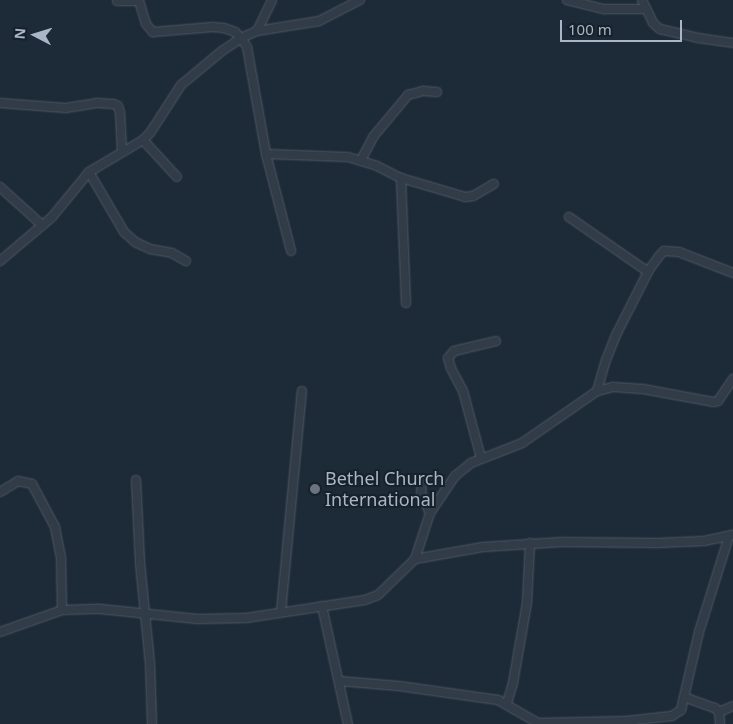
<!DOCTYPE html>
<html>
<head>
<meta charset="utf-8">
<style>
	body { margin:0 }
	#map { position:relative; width:733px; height:724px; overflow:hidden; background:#1d2a37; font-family:"Noto Sans",sans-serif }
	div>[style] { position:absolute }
	.roads { filter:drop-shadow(0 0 1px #4e5966) drop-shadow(0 0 1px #4e5966) }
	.street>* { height:8px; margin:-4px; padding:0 4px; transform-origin:4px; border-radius:4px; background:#313c48 }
	.dots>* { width:14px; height:14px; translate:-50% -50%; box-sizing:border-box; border:2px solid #16212c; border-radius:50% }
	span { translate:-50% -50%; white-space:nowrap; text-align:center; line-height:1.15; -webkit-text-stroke:4px #16212c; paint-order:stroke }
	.poi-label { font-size:18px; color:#aab6c5 }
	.left { translate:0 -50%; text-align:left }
	.north { position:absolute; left:10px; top:10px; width:50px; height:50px; -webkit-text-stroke:4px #16212c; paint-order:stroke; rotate:275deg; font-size:14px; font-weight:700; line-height:20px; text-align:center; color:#aab6c5 }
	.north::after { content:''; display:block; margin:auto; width:18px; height:22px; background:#aab6c5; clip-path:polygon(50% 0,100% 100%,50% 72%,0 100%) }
	.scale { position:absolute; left:560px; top:20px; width:122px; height:22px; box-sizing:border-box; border:2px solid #aab6c5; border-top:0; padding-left:6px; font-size:15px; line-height:18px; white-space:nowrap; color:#aab6c5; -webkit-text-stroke:4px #16212c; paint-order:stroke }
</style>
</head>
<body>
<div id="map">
	<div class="roads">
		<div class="street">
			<div style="left:567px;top:0;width:38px;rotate:14deg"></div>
			<div style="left:604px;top:9px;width:42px"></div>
			<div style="left:642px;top:0;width:25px;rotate:64deg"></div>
			<div style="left:653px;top:23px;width:9px;rotate:41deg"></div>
			<div style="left:660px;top:29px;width:39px;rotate:13deg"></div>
			<div style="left:698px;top:38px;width:35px;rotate:8deg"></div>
			<div style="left:117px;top:1px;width:22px"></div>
			<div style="left:139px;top:1px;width:24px;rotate:73deg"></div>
			<div style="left:146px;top:24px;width:11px;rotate:49deg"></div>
			<div style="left:153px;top:32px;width:60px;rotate:-4.8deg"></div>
			<div style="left:213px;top:27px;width:11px;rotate:5deg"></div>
			<div style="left:224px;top:28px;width:12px;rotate:20deg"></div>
			<div style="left:235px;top:32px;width:8px;rotate:45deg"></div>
			<div style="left:241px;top:38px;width:11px;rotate:56deg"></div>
			<div style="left:247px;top:47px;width:109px;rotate:79.9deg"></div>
			<div style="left:266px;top:154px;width:82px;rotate:2.1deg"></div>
			<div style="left:348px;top:157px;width:30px;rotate:17deg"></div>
			<div style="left:377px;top:166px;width:27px;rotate:27deg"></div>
			<div style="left:401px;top:178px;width:67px;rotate:16.5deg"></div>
			<div style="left:465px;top:197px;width:8px;rotate:-7deg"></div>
			<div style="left:473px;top:196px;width:24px;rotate:-30deg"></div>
			<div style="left:257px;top:31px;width:34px;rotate:-64deg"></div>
			<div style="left:0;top:103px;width:66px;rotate:4.3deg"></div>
			<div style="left:66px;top:108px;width:31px;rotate:-9deg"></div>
			<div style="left:97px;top:103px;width:17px;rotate:3deg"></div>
			<div style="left:114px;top:104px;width:4px;rotate:27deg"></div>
			<div style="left:118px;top:106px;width:6px;rotate:72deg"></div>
			<div style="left:120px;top:112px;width:40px;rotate:87.1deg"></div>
			<div style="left:143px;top:140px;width:50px;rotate:47.4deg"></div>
			<div style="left:266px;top:154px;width:100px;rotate:75.5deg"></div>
			<div style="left:361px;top:160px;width:26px;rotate:-62deg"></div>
			<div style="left:373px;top:137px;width:55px;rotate:-50.2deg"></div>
			<div style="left:408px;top:95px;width:16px;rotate:-15deg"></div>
			<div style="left:423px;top:91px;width:14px;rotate:4deg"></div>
			<div style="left:89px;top:172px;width:69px;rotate:59.7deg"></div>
			<div style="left:124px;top:232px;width:15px;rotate:42deg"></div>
			<div style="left:135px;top:242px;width:17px;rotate:25deg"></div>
			<div style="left:150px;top:249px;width:22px;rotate:10deg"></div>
			<div style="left:172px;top:253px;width:16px;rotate:30deg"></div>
			<div style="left:401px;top:178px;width:125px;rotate:87.7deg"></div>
			<div style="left:0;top:187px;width:57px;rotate:42.1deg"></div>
			<div style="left:569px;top:217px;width:96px;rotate:34.8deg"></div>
			<div style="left:0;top:261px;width:68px;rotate:-40.2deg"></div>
			<div style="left:52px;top:217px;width:58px;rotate:-50.6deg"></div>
			<div style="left:89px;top:172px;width:63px;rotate:-30.7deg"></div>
			<div style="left:143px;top:140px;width:10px;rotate:-45deg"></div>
			<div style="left:150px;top:133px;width:57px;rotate:-57.1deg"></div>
			<div style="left:181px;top:85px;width:53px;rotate:-39.7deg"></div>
			<div style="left:222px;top:51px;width:23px;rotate:-34deg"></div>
			<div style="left:241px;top:38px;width:17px;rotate:-24deg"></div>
			<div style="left:257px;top:31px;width:63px;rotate:-9.2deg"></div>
			<div style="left:319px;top:21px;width:46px;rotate:-27.1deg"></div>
			<div style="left:597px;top:391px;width:16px;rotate:-14deg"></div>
			<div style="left:613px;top:387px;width:30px;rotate:4deg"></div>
			<div style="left:643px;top:389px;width:71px;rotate:10.5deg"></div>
			<div style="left:713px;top:402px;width:5px;rotate:-11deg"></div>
			<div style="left:718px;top:401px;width:27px;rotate:-56deg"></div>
			<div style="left:481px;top:458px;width:69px;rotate:-105deg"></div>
			<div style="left:463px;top:391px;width:26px;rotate:-118deg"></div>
			<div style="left:451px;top:368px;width:10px;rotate:-107deg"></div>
			<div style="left:448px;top:358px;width:9px;rotate:-49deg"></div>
			<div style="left:454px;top:351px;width:43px;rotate:-13.4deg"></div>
			<div style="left:136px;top:480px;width:83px;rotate:87.2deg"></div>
			<div style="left:140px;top:563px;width:100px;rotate:84.3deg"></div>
			<div style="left:150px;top:663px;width:61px;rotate:88.1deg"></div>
			<div style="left:422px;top:480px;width:13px;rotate:94deg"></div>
			<div style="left:421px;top:493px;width:22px;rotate:66deg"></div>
			<div style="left:0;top:492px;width:21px;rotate:-31deg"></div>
			<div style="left:18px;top:481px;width:14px;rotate:12deg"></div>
			<div style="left:32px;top:484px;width:49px;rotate:61.9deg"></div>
			<div style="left:55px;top:527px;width:32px;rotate:79deg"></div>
			<div style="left:61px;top:558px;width:52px;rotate:88.9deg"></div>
			<div style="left:415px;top:559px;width:48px;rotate:-71.9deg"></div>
			<div style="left:430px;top:513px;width:45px;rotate:-56deg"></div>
			<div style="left:455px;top:476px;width:21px;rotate:-39deg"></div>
			<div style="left:471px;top:463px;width:55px;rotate:-21.4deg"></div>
			<div style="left:522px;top:443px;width:91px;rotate:-34.7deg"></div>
			<div style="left:597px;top:391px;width:32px;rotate:-74deg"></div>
			<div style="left:606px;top:360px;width:29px;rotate:-68deg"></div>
			<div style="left:617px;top:333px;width:71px;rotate:-63.1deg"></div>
			<div style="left:649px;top:270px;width:17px;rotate:-54deg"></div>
			<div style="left:659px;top:256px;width:7px;rotate:-45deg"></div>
			<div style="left:664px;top:251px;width:15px;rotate:4deg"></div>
			<div style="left:679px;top:252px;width:58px;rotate:21.3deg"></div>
			<div style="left:322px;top:606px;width:121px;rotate:77.6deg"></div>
			<div style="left:281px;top:612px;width:222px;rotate:-84.6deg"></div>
			<div style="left:0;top:632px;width:66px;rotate:-19.5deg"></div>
			<div style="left:62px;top:610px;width:38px;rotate:-2deg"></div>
			<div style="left:100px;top:609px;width:98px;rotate:5.9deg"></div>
			<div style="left:197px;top:619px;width:49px;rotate:-1.2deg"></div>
			<div style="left:246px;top:618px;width:120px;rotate:-8.6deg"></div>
			<div style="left:365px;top:600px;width:14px;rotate:-21deg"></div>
			<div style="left:378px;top:595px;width:52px;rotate:-44.2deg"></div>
			<div style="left:415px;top:559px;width:69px;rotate:-10deg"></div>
			<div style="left:483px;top:547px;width:79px;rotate:-3.6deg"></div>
			<div style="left:562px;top:542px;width:95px;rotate:0.6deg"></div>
			<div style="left:657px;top:543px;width:47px;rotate:-2.4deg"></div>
			<div style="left:704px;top:541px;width:30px;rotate:-12deg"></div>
			<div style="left:339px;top:681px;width:60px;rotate:4.8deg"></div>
			<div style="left:399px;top:686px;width:100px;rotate:8deg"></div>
			<div style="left:498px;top:700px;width:46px;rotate:29.9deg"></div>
			<div style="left:538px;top:723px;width:88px;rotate:-1.3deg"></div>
			<div style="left:626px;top:721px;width:46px;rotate:-6.2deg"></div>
			<div style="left:672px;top:716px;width:11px;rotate:-34deg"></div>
			<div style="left:681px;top:710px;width:80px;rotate:-77deg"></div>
			<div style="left:699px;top:632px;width:101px;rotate:-72.6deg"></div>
			<div style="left:684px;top:697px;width:33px;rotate:20deg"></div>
			<div style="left:715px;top:708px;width:6px;rotate:45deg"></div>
			<div style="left:719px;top:712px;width:12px;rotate:85deg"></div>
			<div style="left:507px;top:703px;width:21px;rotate:-73deg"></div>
			<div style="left:513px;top:683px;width:81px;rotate:-80.1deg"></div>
			<div style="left:527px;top:603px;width:60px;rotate:-87.1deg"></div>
			<div style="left:719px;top:712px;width:15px;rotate:-23deg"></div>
		</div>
	</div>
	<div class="dots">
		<div style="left:315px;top:489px;background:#6b7280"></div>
	</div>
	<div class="poi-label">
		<span class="left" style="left:325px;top:489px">Bethel Church<br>International</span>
	</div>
	<div class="north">N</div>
	<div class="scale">100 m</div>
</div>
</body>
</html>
